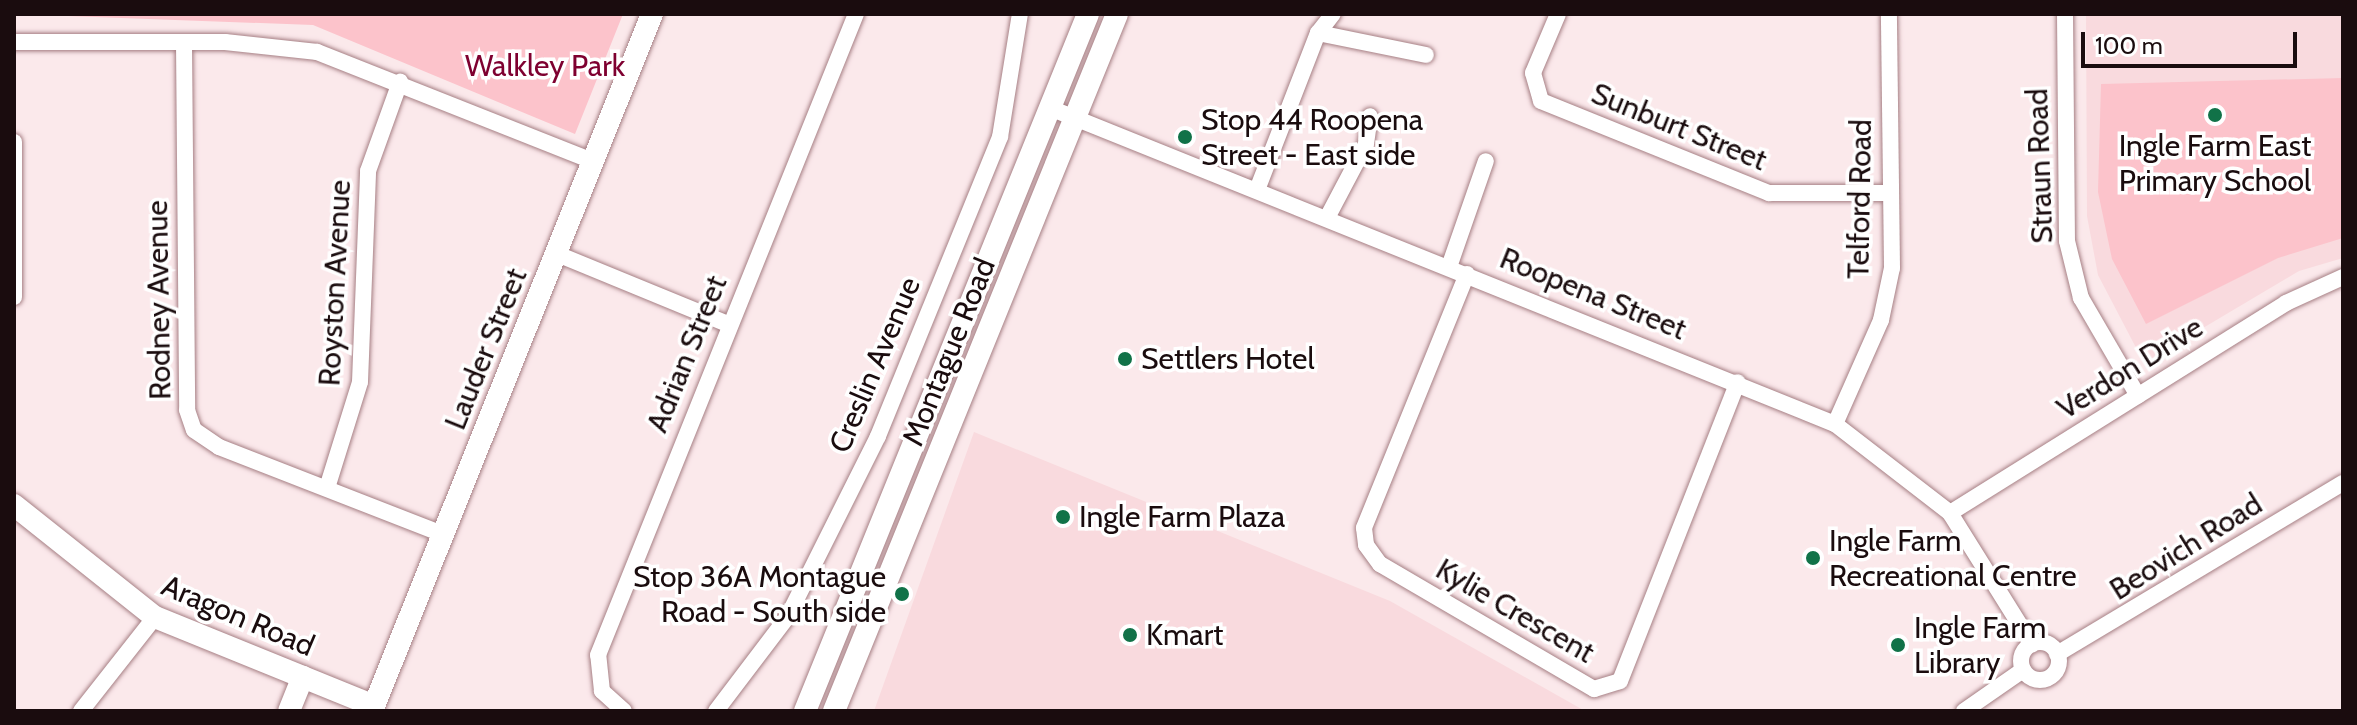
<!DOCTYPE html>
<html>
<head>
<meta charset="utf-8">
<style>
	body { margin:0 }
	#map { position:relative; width:2357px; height:725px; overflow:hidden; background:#fbe9eb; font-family:Cabin,sans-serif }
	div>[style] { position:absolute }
	.built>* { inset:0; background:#f9dade }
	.green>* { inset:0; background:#fcc3cb }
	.roads { filter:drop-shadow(0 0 2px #a67f84) drop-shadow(0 0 2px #a67f84) }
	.street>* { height:16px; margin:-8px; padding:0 8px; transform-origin:8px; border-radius:8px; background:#fff }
	.street>.ring { margin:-8px; padding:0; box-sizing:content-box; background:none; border:16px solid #fff; border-radius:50% }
	.secondary>* { height:22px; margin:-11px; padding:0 11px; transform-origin:11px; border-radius:11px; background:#fff }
	.dots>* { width:22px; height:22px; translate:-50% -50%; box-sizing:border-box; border:4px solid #fff; border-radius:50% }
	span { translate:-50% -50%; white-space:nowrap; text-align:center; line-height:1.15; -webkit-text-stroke:7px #fff; paint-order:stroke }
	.park-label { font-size:30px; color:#7e0030 }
	.poi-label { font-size:30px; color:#1a0c0e }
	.left { translate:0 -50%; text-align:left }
	.right { translate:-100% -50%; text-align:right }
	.street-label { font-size:30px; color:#1a0c0e }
	.frame { position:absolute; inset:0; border:16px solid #1a0c0e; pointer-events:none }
	.scale { position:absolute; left:2081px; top:32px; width:216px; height:36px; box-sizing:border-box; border:4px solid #1a0c0e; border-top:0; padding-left:10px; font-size:24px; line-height:28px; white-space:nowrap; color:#1a0c0e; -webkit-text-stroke:6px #fff; paint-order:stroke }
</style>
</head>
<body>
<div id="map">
	<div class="built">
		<div style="clip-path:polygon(2086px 14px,2343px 14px,2343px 258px,2299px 271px,2144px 363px,2098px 275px,2087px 216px)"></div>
		<div style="clip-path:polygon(974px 432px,1390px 601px,1585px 711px,874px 711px)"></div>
	</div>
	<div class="green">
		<div style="clip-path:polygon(14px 14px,623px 14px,575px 134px,313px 25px)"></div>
		<div style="clip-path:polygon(2343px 78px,2343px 238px,2278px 258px,2146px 324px,2112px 259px,2098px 192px,2101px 84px)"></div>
	</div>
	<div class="roads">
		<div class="street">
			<div style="left:1558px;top:14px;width:64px;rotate:113deg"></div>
			<div style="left:1533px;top:73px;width:29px;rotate:74deg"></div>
			<div style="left:1541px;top:101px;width:246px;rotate:22deg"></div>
			<div style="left:1769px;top:193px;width:122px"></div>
			<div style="left:2065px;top:14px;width:227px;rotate:89.5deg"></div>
			<div style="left:2067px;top:241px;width:59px;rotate:76.2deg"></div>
			<div style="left:2081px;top:298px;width:113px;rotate:59.8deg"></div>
			<div style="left:1318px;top:33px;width:110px;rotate:11.5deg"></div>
			<div style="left:14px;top:42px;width:211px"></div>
			<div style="left:225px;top:42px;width:93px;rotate:6.2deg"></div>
			<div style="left:317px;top:52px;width:297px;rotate:21.6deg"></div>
			<div style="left:184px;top:43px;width:367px;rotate:89.5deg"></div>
			<div style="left:187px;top:410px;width:21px;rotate:71deg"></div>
			<div style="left:194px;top:430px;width:30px;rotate:34deg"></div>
			<div style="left:219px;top:447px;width:239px;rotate:21.3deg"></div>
			<div style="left:1050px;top:108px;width:846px;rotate:21.93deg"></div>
			<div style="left:1835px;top:424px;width:145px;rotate:37.7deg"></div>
			<div style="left:1950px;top:513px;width:155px;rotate:58deg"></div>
			<div style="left:14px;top:142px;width:155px;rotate:90deg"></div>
			<div style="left:1257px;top:190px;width:168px;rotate:-68.8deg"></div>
			<div style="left:1318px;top:33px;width:24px;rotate:-52deg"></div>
			<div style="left:1327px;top:218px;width:84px;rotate:-62.2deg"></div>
			<div style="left:1366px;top:144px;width:28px;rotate:-82deg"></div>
			<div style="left:557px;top:254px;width:185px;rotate:22.3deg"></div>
			<div style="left:1449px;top:267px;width:112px;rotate:-70.8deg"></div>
			<div style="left:1467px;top:274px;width:274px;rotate:112.1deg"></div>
			<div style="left:1364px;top:528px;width:17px;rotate:83deg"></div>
			<div style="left:1366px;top:545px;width:24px;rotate:54deg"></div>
			<div style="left:1380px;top:564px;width:248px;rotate:30.3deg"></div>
			<div style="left:1594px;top:689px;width:27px;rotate:-17deg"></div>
			<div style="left:1620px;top:681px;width:321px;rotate:-68.5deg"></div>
			<div style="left:1835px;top:424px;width:114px;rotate:-66.1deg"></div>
			<div style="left:1881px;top:320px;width:53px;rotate:-78.1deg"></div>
			<div style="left:1892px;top:268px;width:254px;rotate:-90.7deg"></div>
			<div style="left:327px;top:488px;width:111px;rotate:-72.7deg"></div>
			<div style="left:360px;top:382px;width:211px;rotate:-87.8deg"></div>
			<div style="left:368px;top:171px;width:95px;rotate:-70.2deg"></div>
			<div style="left:1950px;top:513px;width:396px;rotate:-32deg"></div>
			<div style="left:2286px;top:303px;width:63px;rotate:-24.5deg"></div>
			<div class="ring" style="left:2021px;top:642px;width:22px;height:22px"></div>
			<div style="left:2057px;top:654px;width:333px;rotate:-30.9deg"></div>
			<div style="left:81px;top:711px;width:120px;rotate:-51.8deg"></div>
			<div style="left:624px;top:711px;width:30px;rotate:-138deg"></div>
			<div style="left:602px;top:691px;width:36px;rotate:-96deg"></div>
			<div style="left:598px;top:655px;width:691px;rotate:-68.08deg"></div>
			<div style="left:716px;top:711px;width:119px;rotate:-52.8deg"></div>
			<div style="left:788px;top:616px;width:201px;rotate:-63.4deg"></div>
			<div style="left:878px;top:436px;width:323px;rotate:-67.8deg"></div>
			<div style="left:1000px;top:137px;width:125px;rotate:-80.8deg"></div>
			<div style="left:1964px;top:711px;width:72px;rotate:-34.8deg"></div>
		</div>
		<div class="secondary">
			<div style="left:14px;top:505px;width:180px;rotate:38.5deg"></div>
			<div style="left:155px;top:617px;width:236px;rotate:22.1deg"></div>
			<div style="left:374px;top:706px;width:746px;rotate:-68.11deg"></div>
			<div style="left:289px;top:711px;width:37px;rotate:-68deg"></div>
			<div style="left:805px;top:711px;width:752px;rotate:-67.9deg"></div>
			<div style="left:834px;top:711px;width:752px;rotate:-67.9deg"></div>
		</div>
	</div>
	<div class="dots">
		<div style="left:2215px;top:115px;background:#117248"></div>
		<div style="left:1185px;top:137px;background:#117248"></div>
		<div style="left:1125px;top:359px;background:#117248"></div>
		<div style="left:1063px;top:517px;background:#117248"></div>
		<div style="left:1813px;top:558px;background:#117248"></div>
		<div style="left:902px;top:594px;background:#117248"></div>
		<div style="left:1130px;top:635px;background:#117248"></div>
		<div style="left:1898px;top:645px;background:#117248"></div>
	</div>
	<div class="park-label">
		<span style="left:545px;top:66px">Walkley Park</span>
	</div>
	<div class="poi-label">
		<span class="left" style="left:1201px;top:137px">Stop 44 Roopena<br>Street - East side</span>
		<span style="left:2215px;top:163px">Ingle Farm East<br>Primary School</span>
		<span class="left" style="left:1141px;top:359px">Settlers Hotel</span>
		<span class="left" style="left:1079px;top:517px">Ingle Farm Plaza</span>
		<span class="left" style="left:1829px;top:558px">Ingle Farm<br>Recreational Centre</span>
		<span class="right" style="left:886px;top:594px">Stop 36A Montague<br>Road - South side</span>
		<span class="left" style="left:1914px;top:645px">Ingle Farm<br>Library</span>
		<span class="left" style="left:1146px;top:635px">Kmart</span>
	</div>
	<div class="street-label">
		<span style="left:1679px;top:127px;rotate:22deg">Sunburt Street</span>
		<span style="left:2040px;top:166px;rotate:-92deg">Straun Road</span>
		<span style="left:1860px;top:199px;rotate:-89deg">Telford Road</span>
		<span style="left:335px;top:283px;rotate:-87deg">Royston Avenue</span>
		<span style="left:1593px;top:294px;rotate:22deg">Roopena Street</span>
		<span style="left:159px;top:300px;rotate:-91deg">Rodney Avenue</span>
		<span style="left:486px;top:349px;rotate:-68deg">Lauder Street</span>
		<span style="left:949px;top:352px;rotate:-68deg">Montague Road</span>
		<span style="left:687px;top:354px;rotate:-68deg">Adrian Street</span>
		<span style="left:875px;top:365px;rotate:-67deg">Creslin Avenue</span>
		<span style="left:2130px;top:368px;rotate:-32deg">Verdon Drive</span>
		<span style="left:2186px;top:547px;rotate:-32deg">Beovich Road</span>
		<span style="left:1515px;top:611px;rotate:30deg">Kylie Crescent</span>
		<span style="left:238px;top:616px;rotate:23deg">Aragon Road</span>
	</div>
	<div class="frame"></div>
	<div class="scale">100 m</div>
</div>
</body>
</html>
